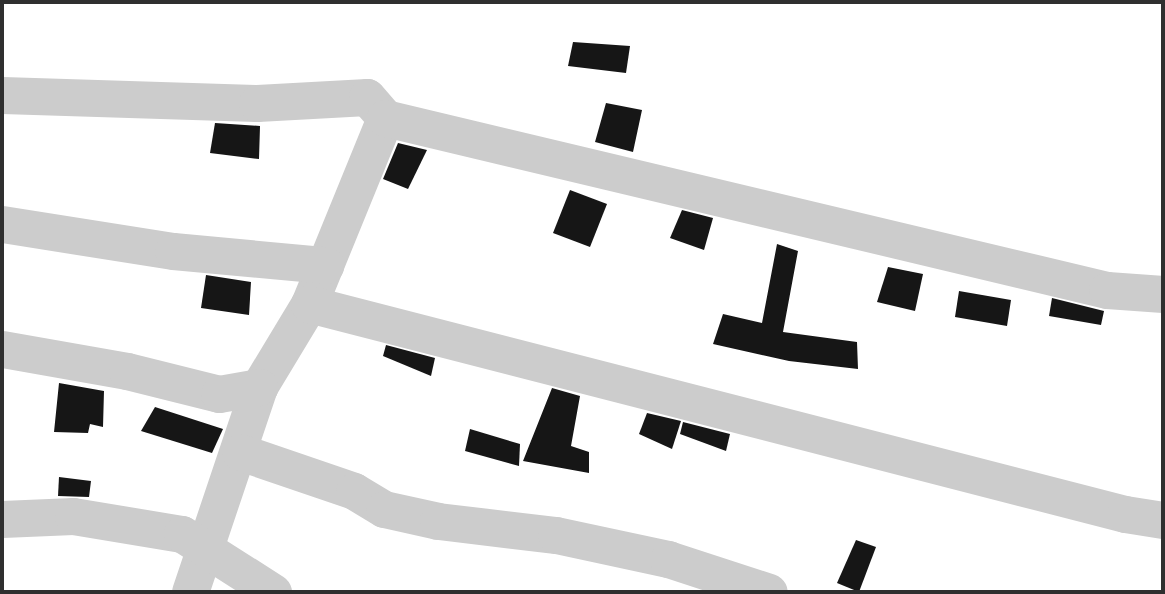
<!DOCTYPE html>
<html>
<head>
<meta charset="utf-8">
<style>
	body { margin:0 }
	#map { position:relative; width:1165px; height:594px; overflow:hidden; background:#fff; font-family:"Alegreya Sans",sans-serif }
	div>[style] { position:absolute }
	.building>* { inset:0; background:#161616 }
	.minor>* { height:37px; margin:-18.5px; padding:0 18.5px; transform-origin:18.5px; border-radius:18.5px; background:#ccc }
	span { translate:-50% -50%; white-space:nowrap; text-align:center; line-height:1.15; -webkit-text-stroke:7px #fff; paint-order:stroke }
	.frame { position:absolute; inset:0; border:4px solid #2f2f2f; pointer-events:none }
</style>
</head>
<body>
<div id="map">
	<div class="building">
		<div style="clip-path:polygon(573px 42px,630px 46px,626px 73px,568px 66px)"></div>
		<div style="clip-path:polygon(606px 103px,642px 110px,633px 152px,595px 142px)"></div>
		<div style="clip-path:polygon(215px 123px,260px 126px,259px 159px,210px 153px)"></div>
		<div style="clip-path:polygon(398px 143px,427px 150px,408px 189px,383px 179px)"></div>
		<div style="clip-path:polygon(570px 190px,607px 204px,590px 247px,553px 233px)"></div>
		<div style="clip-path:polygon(682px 210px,713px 218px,704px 250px,670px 238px)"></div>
		<div style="clip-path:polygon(777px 244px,798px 251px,783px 332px,857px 342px,858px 369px,789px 361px,713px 344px,723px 314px,762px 323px)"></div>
		<div style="clip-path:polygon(888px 267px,923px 274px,915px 311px,877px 302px)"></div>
		<div style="clip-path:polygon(206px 275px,251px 282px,249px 315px,201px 308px)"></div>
		<div style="clip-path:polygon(959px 291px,1011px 300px,1007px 326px,955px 317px)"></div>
		<div style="clip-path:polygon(1052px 298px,1104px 311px,1101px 325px,1049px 316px)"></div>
		<div style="clip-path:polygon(386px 345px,435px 358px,431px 376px,383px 356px)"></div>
		<div style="clip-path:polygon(59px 383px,104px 391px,103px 427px,90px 424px,88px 433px,54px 432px)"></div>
		<div style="clip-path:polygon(552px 388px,580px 396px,571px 446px,589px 452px,589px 473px,523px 461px)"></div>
		<div style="clip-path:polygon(155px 407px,223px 429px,212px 453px,141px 431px)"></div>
		<div style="clip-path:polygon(647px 413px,681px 421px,672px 449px,639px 434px)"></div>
		<div style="clip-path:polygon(683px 422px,730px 434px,726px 451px,680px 434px)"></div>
		<div style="clip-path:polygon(470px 429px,520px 444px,519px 466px,465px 451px)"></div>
		<div style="clip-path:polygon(59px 477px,91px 481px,89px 497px,58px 496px)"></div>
		<div style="clip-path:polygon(856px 540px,876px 547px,859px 592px,837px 583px)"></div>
	</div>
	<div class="minor">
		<div style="left:2px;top:95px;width:255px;rotate:1.8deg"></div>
		<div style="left:257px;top:103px;width:110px;rotate:-3.1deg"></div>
		<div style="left:367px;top:97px;width:28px;rotate:49deg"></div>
		<div style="left:385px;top:118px;width:201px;rotate:112.2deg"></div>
		<div style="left:309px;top:304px;width:97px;rotate:121.1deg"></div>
		<div style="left:259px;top:387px;width:216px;rotate:108.6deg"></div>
		<div style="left:385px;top:118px;width:742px;rotate:13.4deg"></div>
		<div style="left:1107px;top:290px;width:56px;rotate:4.1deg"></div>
		<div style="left:2px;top:224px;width:173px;rotate:9deg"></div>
		<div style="left:173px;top:251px;width:153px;rotate:5.3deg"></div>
		<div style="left:309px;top:304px;width:843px;rotate:14.43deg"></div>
		<div style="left:1125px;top:514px;width:38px;rotate:9deg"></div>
		<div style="left:2px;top:349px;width:127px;rotate:10deg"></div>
		<div style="left:127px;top:371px;width:95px;rotate:14deg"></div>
		<div style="left:219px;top:394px;width:41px;rotate:-9.9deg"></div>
		<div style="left:240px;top:452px;width:120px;rotate:18.9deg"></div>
		<div style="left:354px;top:491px;width:35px;rotate:31deg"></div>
		<div style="left:384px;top:509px;width:55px;rotate:12.5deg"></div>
		<div style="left:438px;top:521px;width:119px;rotate:6.8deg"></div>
		<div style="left:556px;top:535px;width:115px;rotate:12.1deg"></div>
		<div style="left:668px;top:559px;width:106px;rotate:18.1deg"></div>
		<div style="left:2px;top:519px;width:71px;rotate:-2.4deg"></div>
		<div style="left:73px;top:516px;width:110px;rotate:9.4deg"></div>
		<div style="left:182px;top:534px;width:108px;rotate:32.5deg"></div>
	</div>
	<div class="frame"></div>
</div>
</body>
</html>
